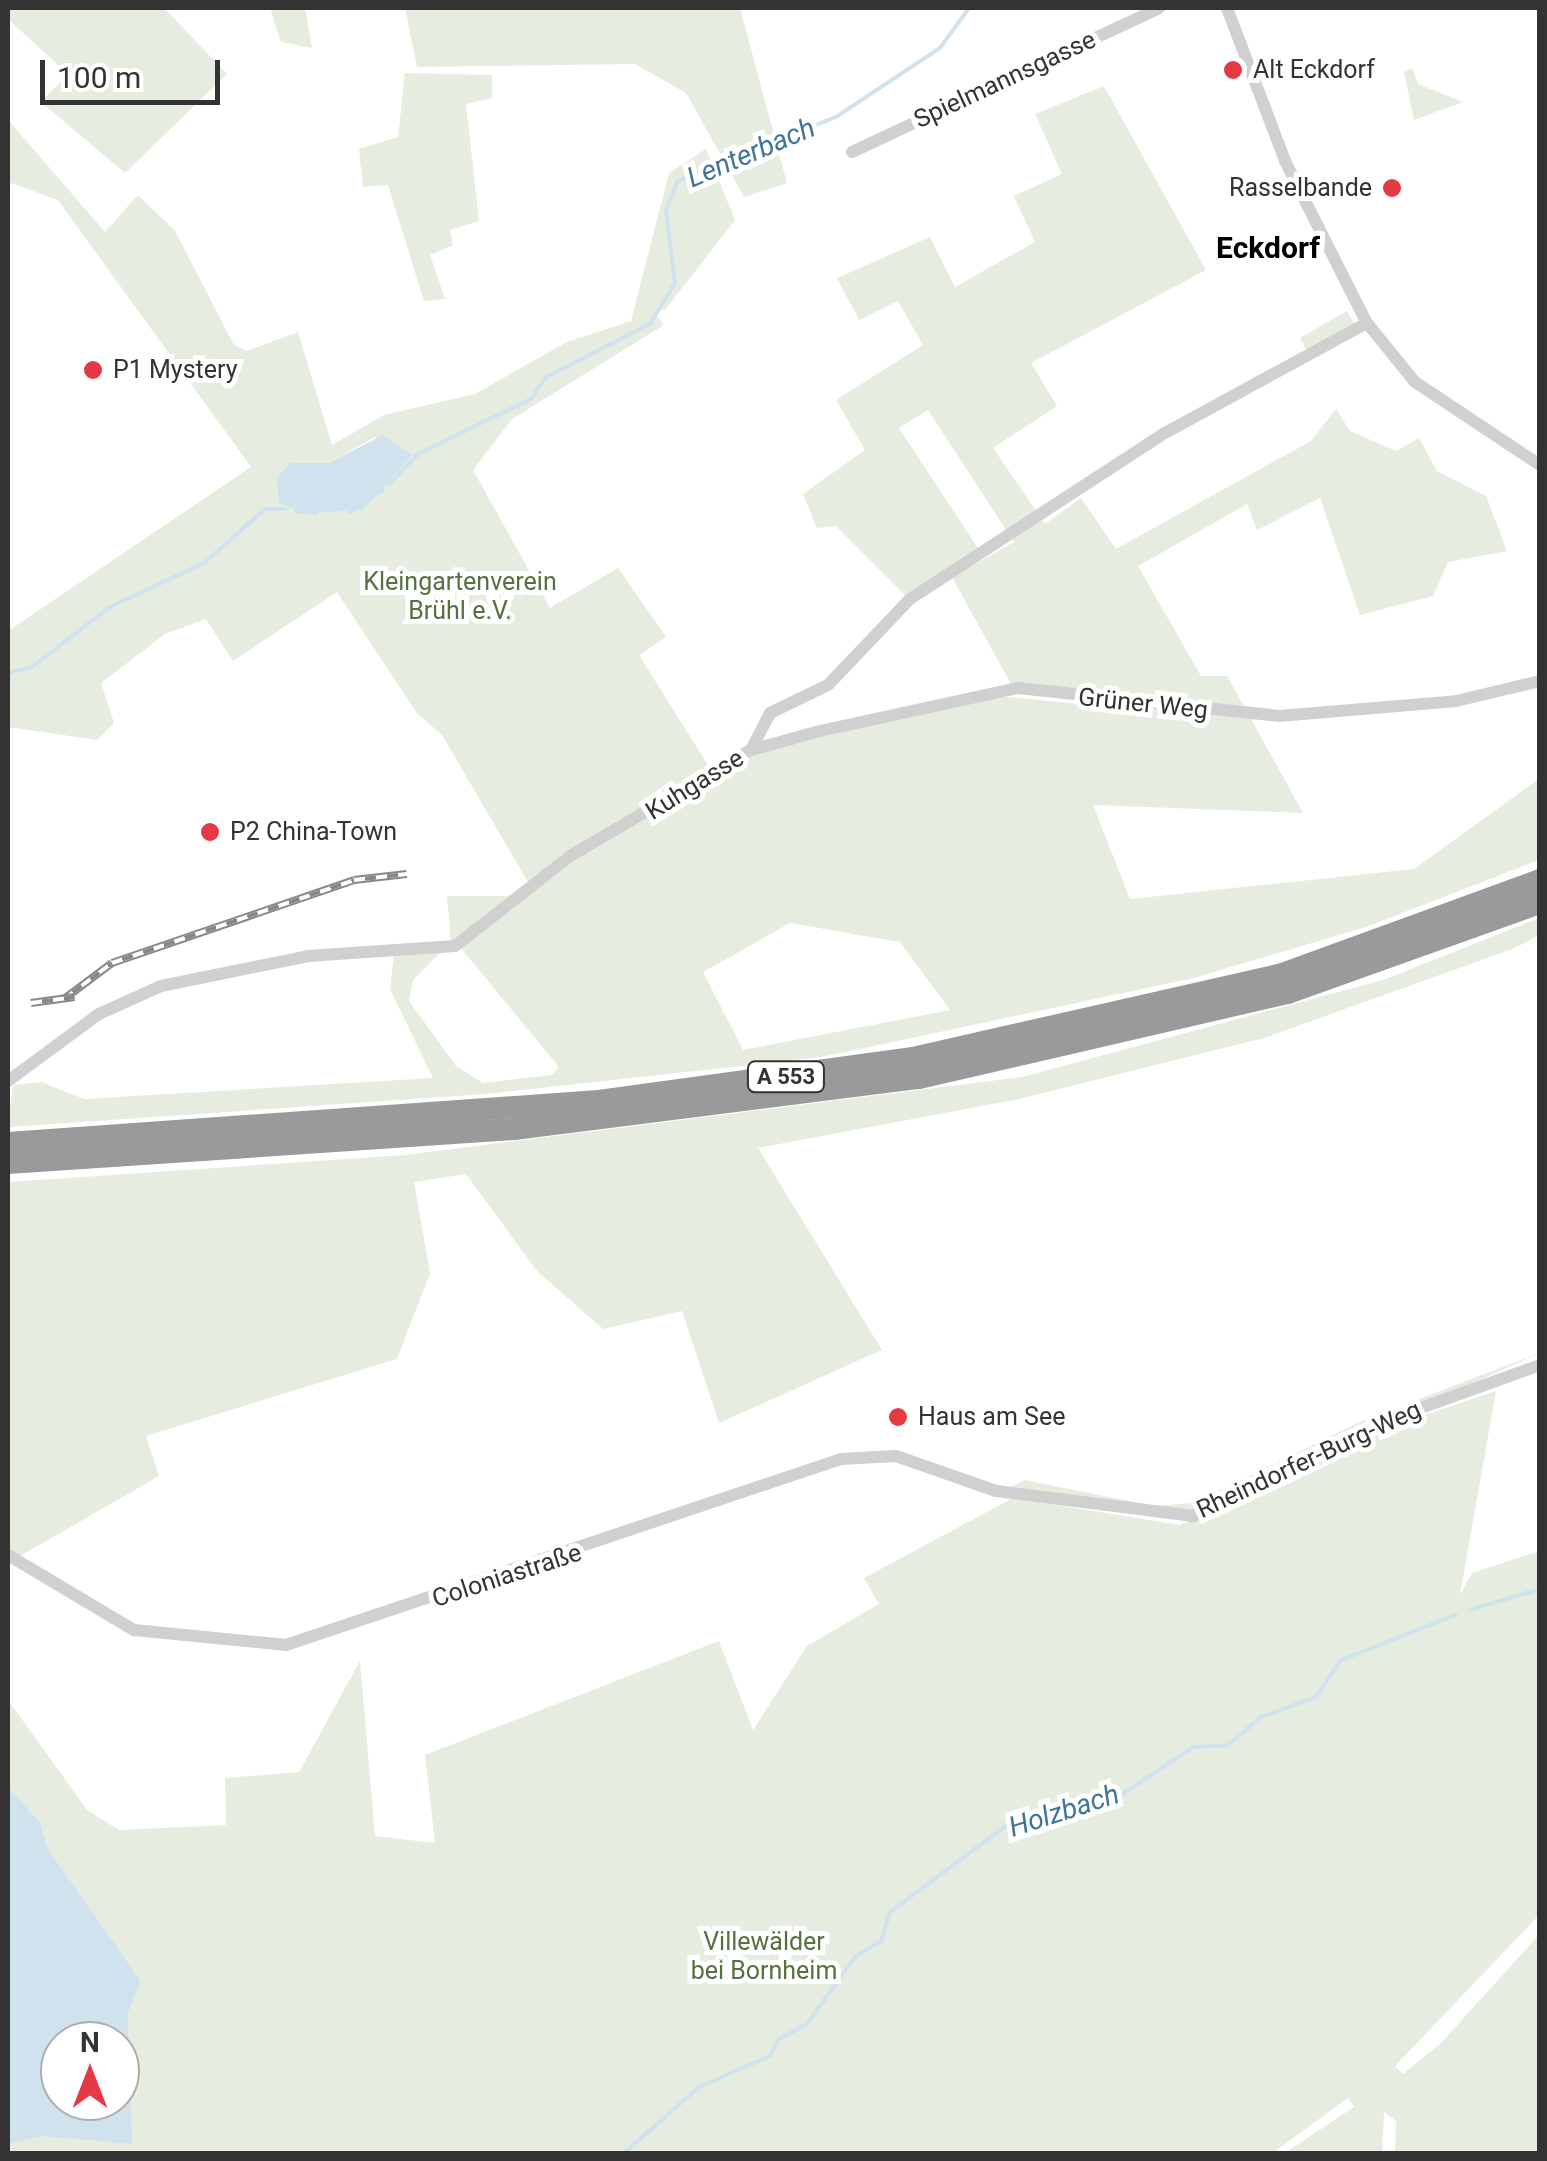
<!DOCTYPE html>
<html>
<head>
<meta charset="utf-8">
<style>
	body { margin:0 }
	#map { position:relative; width:1547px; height:2161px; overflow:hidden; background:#fff; font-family:Roboto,sans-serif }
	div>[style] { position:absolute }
	.green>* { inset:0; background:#e6ecdf }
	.water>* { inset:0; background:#cfe2ee }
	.stream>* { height:4px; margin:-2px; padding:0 2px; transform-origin:2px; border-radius:2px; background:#cfe2ee }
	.street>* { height:12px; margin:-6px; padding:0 6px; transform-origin:6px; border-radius:6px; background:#d0d0d0 }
	.highway>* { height:22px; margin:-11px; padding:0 11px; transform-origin:11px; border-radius:11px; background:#9a9a9a }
	.rail>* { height:8px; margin-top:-4px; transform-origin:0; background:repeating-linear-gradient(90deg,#fff 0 11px,#888 0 22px); box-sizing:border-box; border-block:2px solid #888 }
	.dots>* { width:28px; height:28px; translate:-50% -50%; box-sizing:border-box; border:5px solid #fff; border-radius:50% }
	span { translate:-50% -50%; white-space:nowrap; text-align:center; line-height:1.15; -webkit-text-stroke:10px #fff; paint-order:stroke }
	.shield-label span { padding:2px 8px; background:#fff; border:2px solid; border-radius:8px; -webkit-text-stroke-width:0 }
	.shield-label { font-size:22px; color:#333; font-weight:700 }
	.poi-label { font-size:25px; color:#333 }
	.left { translate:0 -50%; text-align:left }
	.right { translate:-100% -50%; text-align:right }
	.street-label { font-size:25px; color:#333 }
	.park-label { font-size:25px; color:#56703f }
	.water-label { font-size:28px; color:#3f7597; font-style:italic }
	.quarter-label { font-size:30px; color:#000; font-weight:700 }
	.frame { position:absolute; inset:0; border:10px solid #333; pointer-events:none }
	.north { position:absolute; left:40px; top:2021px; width:100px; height:100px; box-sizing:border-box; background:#fff; border:2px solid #adadad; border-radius:50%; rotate:0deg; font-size:28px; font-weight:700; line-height:40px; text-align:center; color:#333 }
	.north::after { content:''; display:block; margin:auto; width:35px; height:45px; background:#e63946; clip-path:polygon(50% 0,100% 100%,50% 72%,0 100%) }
	.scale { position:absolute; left:40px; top:60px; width:180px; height:45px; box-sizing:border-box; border:5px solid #333; border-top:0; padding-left:12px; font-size:30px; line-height:35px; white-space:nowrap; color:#333; -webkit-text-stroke:8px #fff; paint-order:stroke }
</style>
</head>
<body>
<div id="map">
	<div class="green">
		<div style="clip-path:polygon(8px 8px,164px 8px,227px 74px,125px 173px,41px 102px,68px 74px,8px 19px)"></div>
		<div style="clip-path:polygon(270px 8px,305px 8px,312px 48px,281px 42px)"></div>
		<div style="clip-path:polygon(405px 8px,740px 8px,787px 183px,744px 197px,686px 93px,635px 64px,417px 67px)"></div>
		<div style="clip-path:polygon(1412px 68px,1418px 84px,1463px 102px,1414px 120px,1404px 72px)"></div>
		<div style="clip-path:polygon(405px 73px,492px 75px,492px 98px,466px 104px,479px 221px,450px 230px,453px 245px,430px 255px,445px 299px,424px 301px,388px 185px,363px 187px,359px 149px,398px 137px)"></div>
		<div style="clip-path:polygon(evenodd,1104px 86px,1206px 270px,1031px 363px,1057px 406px,993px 448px,1045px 524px,1081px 498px,1116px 549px,1311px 441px,1336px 409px,1350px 431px,1396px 451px,1419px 438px,1437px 471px,1486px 496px,1507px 551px,1448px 562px,1433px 596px,1360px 615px,1320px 498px,1257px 530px,1247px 504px,1138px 566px,1201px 676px,1227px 676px,1303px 813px,1093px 805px,1130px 899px,1414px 869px,1539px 779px,1539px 860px,1366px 927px,1194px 978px,822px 1057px,486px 1094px,8px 1127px,13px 1085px,41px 1082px,84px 1099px,433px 1078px,390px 989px,394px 952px,440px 953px,413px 980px,409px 1001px,456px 1066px,483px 1083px,552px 1075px,559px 1067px,460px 947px,571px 860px,754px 754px,988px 695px,1111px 707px,1011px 684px,952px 577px,1014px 542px,928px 410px,899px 428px,981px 553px,907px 597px,836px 526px,817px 528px,803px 494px,865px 450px,836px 400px,923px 345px,898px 301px,859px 320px,837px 278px,930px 237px,955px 287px,1035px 242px,1014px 196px,1062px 174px,1035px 114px,1104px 86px,790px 923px,900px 942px,950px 1010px,743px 1050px,703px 972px,790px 923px)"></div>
		<div style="clip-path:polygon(evenodd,8px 120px,105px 232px,138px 195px,175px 231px,234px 345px,247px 351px,298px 332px,332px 445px,384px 415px,475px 394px,567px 342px,631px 321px,669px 173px,706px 149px,735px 220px,665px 310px,654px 311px,664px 325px,512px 419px,473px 470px,550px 608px,618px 568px,666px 637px,639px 655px,711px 770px,528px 882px,442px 735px,416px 712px,337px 592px,233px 661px,206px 619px,165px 634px,101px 683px,114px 723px,97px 740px,8px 727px,8px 631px,251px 467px,58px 200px,8px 182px,8px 120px,375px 437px,411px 455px,363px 510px,277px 490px,290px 463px,329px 463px,375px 437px)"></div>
		<div style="clip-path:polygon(1347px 311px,1355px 325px,1307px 351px,1300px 338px)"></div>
		<div style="clip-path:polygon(447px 896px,511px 896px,451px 943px)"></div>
		<div style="clip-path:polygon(1539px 918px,1539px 935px,1515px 948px,1264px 1038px,1019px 1099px,758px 1148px,882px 1350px,719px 1423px,682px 1311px,603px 1329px,537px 1271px,466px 1174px,414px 1182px,430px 1273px,397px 1359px,146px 1436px,159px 1476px,8px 1563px,8px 1182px,405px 1155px,1022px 1077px,1383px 980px)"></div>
		<div style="clip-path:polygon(1539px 1353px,1193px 1511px,1140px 1511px,1011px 1487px,1024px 1480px,1155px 1506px,1193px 1503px,1360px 1422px)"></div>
		<div style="clip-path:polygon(1496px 1391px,1460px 1595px,1472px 1573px,1539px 1551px,1539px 1915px,1395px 2066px,1403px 2074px,1441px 2043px,1539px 1935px,1539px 2153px,1395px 2153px,1396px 2121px,1384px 2112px,1382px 2153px,1285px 2153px,1354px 2107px,1348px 2098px,1271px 2154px,8px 2153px,8px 2130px,131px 2139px,128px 2013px,141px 1981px,48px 1849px,40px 1822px,8px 1787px,8px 1700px,87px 1810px,119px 1830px,226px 1825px,225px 1778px,299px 1772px,360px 1661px,375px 1836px,435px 1843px,425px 1755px,719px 1641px,753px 1730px,807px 1646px,879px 1604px,864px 1578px,1013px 1498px,1180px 1525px,1392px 1426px)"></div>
	</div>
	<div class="water">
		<div style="clip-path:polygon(383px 435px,412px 455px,363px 510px,306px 513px,279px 503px,277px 478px,290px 463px,329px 463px)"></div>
		<div style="clip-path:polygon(evenodd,8px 1787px,40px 1822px,48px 1849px,141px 1981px,128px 2013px,132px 2144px,42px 2136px,8px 2144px,8px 1787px,60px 2041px,120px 2041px,120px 2101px,60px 2101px,60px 2041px)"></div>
	</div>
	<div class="stream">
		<div style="left:389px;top:484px;width:42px;rotate:-46deg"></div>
		<div style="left:418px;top:454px;width:126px;rotate:-26deg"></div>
		<div style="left:531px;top:399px;width:27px;rotate:-56deg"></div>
		<div style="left:546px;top:377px;width:117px;rotate:-27deg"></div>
		<div style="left:650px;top:324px;width:48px;rotate:-58.6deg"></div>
		<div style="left:675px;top:283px;width:74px;rotate:-97deg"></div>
		<div style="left:666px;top:210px;width:31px;rotate:-68deg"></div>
		<div style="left:678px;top:181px;width:170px;rotate:-22.1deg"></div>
		<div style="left:836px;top:117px;width:125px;rotate:-33.6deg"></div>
		<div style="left:940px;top:48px;width:49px;rotate:-54.1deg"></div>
		<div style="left:296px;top:511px;width:20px;rotate:6deg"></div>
		<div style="left:350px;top:512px;width:40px;rotate:-34deg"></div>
		<div style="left:8px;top:673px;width:25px;rotate:-14deg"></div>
		<div style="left:32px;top:667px;width:98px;rotate:-37.6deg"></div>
		<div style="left:110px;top:607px;width:104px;rotate:-25.1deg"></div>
		<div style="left:204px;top:563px;width:81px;rotate:-41.5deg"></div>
		<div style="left:265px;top:509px;width:21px"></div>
		<div style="left:1470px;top:1610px;width:73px;rotate:-16.7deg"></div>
		<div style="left:623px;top:2154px;width:101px;rotate:-41.4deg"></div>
		<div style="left:699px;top:2087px;width:77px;rotate:-23.6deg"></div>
		<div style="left:770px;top:2056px;width:19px;rotate:-62deg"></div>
		<div style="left:779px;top:2039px;width:32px;rotate:-28deg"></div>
		<div style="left:807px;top:2024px;width:82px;rotate:-54.4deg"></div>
		<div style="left:855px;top:1957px;width:31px;rotate:-32deg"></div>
		<div style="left:881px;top:1941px;width:30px;rotate:-73deg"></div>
		<div style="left:890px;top:1912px;width:144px;rotate:-36.6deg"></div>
		<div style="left:1006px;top:1826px;width:116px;rotate:-14.5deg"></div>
		<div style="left:1118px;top:1797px;width:90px;rotate:-33.7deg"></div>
		<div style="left:1193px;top:1747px;width:34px;rotate:-2deg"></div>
		<div style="left:1227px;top:1746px;width:45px;rotate:-40.5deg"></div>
		<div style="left:1261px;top:1717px;width:59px;rotate:-20deg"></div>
		<div style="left:1316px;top:1697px;width:45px;rotate:-56deg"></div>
		<div style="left:1341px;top:1660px;width:123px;rotate:-21.4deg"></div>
	</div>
	<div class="street">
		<div style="left:1227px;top:8px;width:164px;rotate:69.2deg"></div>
		<div style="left:1285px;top:161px;width:182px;rotate:63.2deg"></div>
		<div style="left:1367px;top:323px;width:76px;rotate:50.9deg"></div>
		<div style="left:1415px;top:382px;width:150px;rotate:33.6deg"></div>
		<div style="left:852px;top:152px;width:339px;rotate:-25.1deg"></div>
		<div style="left:751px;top:750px;width:42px;rotate:-62.8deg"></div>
		<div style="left:770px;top:713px;width:64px;rotate:-25.8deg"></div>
		<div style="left:828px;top:685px;width:119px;rotate:-46.4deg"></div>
		<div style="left:910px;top:599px;width:304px;rotate:-33.1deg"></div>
		<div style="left:1165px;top:433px;width:230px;rotate:-28.6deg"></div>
		<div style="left:8px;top:1081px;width:113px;rotate:-36.4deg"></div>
		<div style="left:99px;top:1014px;width:68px;rotate:-24.3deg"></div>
		<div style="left:161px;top:986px;width:150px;rotate:-11.5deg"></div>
		<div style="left:308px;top:956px;width:147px;rotate:-3.9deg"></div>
		<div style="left:455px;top:946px;width:146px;rotate:-38deg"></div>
		<div style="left:570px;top:856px;width:210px;rotate:-30.4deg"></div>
		<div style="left:751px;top:750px;width:72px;rotate:-15.4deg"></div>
		<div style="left:820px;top:731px;width:203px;rotate:-12.3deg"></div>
		<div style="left:1018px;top:688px;width:262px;rotate:6.1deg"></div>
		<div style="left:1279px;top:716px;width:178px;rotate:-4.8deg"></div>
		<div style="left:1456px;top:701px;width:86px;rotate:-13.4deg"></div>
		<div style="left:8px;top:1555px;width:147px;rotate:30.8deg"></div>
		<div style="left:134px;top:1630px;width:153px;rotate:5.6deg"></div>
		<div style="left:286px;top:1645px;width:585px;rotate:-18.53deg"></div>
		<div style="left:841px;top:1459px;width:55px;rotate:-3.1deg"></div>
		<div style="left:896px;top:1456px;width:106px;rotate:19.3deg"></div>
		<div style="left:996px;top:1491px;width:199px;rotate:7.2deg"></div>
		<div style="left:1193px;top:1516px;width:223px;rotate:-26.1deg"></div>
		<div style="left:1393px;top:1418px;width:156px;rotate:-19.8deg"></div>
	</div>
	<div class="highway">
		<div style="left:8px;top:1143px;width:592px;rotate:-4.06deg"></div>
		<div style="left:599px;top:1101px;width:317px;rotate:-7.8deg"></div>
		<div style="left:913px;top:1058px;width:378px;rotate:-12.8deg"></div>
		<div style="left:1282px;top:974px;width:275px;rotate:-20deg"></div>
		<div style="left:8px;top:1163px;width:507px;rotate:-3.84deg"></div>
		<div style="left:514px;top:1129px;width:408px;rotate:-7.2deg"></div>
		<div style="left:919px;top:1078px;width:379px;rotate:-13deg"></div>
		<div style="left:1288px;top:993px;width:268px;rotate:-19.7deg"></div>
	</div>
	<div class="rail">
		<div style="left:64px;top:999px;width:60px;rotate:-36.9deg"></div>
		<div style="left:112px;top:963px;width:256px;rotate:-18.9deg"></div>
		<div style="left:354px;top:880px;width:53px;rotate:-6.5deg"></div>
		<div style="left:31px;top:1003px;width:44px;rotate:-7.8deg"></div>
	</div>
	<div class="dots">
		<div style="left:1233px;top:70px;background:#e63946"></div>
		<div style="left:1392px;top:188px;background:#e63946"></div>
		<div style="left:93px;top:370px;background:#e63946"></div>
		<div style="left:210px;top:832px;background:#e63946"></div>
		<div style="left:898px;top:1417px;background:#e63946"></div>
	</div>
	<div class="shield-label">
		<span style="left:786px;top:1077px">A 553</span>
	</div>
	<div class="poi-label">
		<span class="left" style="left:1253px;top:70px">Alt Eckdorf</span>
		<span class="right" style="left:1372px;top:188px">Rasselbande</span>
		<span class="left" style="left:113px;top:370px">P1 Mystery</span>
		<span class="left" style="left:230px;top:832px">P2 China-Town</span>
		<span class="left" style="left:918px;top:1417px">Haus am See</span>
	</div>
	<div class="street-label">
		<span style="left:1005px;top:80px;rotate:-25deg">Spielmannsgasse</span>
		<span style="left:1143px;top:704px;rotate:6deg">Grüner Weg</span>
		<span style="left:695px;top:785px;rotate:-32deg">Kuhgasse</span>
		<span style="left:1309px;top:1460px;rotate:-25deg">Rheindorfer-Burg-Weg</span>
		<span style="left:507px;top:1576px;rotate:-18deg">Coloniastraße</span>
	</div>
	<div class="park-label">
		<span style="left:460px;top:597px">Kleingartenverein<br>Brühl e.V.</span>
		<span style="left:764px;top:1957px">Villewälder<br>bei Bornheim</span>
	</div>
	<div class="water-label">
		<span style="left:751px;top:153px;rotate:-23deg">Lenterbach</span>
		<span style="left:1064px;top:1811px;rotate:-18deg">Holzbach</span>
	</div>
	<div class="quarter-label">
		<span style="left:1268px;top:248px">Eckdorf</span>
	</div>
	<div class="frame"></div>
	<div class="north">N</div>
	<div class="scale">100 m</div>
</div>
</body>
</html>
